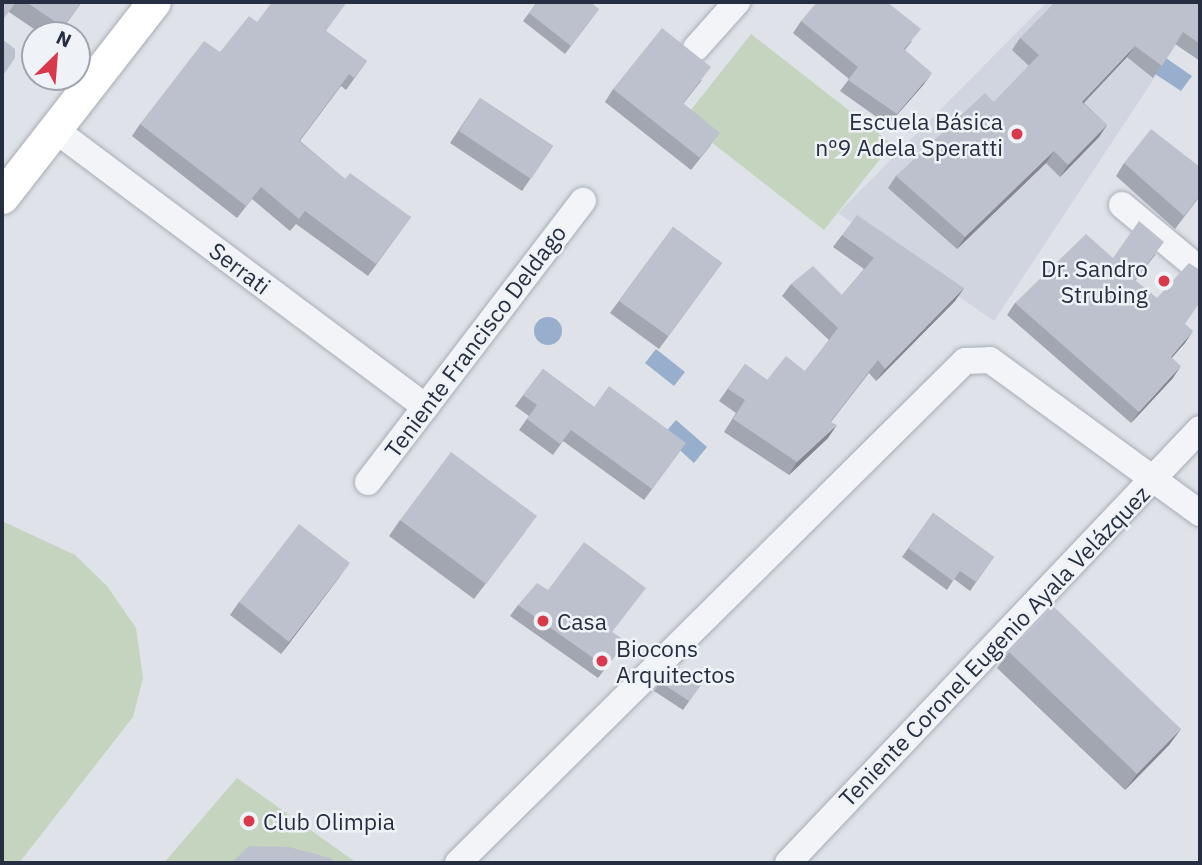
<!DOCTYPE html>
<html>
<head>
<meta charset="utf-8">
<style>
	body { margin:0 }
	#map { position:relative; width:1202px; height:865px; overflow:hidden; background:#dfe3e9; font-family:"IBM Plex Sans",sans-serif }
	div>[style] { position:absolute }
	.built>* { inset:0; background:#d1d5df }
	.green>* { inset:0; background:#c4d4bf }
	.water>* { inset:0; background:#97afcc }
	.round { border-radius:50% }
	.roads { filter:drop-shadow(0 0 2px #a8adb7) drop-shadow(0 0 2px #a8adb7) }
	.minor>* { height:26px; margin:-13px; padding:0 13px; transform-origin:13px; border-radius:13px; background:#f2f4f7 }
	.major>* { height:33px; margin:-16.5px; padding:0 16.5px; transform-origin:16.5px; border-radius:16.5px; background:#fff }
	.wall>* { inset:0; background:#a2a6b0 }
	.shaded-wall>* { inset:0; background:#848790 }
	.building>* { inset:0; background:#bcc1cd }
	.dots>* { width:19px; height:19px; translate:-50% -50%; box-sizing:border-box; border:4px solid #eff2f7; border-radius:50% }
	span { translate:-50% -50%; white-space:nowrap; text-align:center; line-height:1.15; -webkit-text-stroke:5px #eff2f7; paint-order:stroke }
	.poi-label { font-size:23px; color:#262f42 }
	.right { translate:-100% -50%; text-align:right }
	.left { translate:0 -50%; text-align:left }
	.street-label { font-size:23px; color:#262f42 }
	.frame { position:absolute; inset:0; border:4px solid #262f42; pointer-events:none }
	.north { position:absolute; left:21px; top:21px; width:70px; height:70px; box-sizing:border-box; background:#eff2f7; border:2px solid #9fa4af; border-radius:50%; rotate:25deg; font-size:19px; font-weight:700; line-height:28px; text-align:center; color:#262f42 }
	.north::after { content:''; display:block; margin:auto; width:24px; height:32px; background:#d83a4c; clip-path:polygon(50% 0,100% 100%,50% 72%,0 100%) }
</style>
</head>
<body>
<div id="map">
	<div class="built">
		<div style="clip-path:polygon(1047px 2px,1200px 2px,1200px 9px,994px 321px,838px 213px)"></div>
	</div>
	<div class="green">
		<div style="clip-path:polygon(751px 34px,892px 144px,824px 230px,683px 120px)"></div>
		<div style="clip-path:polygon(2px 521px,75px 555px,107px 586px,136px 628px,143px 678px,133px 717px,19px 863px,2px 863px)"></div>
		<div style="clip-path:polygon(237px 778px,357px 863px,164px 863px)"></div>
	</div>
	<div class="water">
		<div style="clip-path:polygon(1163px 56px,1192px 76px,1181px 91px,1152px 72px)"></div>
		<div class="round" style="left:534px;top:317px;width:28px;height:28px"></div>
		<div style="clip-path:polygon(656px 349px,685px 372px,674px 386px,645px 363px)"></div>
		<div style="clip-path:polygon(676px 420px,707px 447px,694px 463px,663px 435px)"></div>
	</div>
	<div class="roads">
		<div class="minor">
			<div style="left:696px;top:48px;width:62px;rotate:-48.3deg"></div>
			<div style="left:54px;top:129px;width:464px;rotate:36.8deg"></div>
			<div style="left:1122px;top:205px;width:102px;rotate:39.8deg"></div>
			<div style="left:368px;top:482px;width:354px;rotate:-52.6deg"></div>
			<div style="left:458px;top:863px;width:713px;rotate:-44.72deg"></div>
			<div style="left:965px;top:361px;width:25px;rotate:-2deg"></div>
			<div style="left:990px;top:360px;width:260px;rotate:36.1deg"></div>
			<div style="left:788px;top:863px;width:598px;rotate:-46.49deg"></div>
		</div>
		<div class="major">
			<div style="left:2px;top:197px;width:247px;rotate:-52.1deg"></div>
		</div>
	</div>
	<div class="wall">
		<div style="clip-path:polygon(2px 2px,82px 2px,58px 35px,43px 35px,9px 12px)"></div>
		<div style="clip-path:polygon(537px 2px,599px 9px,565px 54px,523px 21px)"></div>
		<div style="clip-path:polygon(1200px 2px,1200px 61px,1175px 44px,1153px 78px,1127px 57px,1084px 103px,1107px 125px,1099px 137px,1060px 177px,1046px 163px,957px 249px,888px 188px,896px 176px,994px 102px,1029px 66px,1012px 50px,1020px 38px)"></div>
		<div style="clip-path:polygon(801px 21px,912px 41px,905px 50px,924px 84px,888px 125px,840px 91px,849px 79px,793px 33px)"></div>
		<div style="clip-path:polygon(257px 22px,326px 31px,367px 61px,346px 90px,341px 86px,300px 141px,345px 179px,411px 217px,368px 276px,296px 224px,290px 231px,252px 199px,237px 218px,132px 136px,140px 124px,220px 52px)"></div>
		<div style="clip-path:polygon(702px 80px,683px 104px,711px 145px,691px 170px,605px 102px,613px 89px)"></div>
		<div style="clip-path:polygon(480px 98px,553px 146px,522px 191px,450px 143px)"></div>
		<div style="clip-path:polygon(1124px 163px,1200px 167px,1200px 196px,1175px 229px,1116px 176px)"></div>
		<div style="clip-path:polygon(673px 227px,722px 263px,659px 349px,610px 313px)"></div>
		<div style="clip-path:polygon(842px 235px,964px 288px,955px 301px,876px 381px,869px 373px,831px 422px,828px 438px,789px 475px,724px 432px,736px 413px,719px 401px,745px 364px,767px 380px,805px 371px,829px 340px,782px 296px,791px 284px,842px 295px,864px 269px,833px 247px)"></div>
		<div style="clip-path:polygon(1156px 254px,1135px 281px,1185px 324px,1185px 343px,1172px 358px,1173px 378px,1131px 423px,1007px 315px,1015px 303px,1113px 258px)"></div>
		<div style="clip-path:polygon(543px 369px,594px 407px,686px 443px,644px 500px,563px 441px,553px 455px,519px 430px,529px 416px,515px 406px)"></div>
		<div style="clip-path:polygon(933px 513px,994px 557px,970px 591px,954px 579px,947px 590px,902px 557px)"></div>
		<div style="clip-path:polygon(400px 520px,525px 532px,474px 599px,389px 536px)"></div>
		<div style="clip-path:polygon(341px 575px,281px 654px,230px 615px,239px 602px)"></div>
		<div style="clip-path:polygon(518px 605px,613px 633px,618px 652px,598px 678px,510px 616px)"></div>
		<div style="clip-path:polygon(1009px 652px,1181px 729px,1169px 745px,1125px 790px,997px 668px)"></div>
		<div style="clip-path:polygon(660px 682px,702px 683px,683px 710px,654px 691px)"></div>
	</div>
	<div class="shaded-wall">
		<div style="clip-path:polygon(1135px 46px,1127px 57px,1074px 113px,1082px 102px)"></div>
		<div style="clip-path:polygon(932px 73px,924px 84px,888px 125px,897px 114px)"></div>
		<div style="clip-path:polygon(1107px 125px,1099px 137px,1060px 177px,1068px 165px)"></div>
		<div style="clip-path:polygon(1054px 151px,1046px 163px,957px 249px,965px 237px)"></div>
		<div style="clip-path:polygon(964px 288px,955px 301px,876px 381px,885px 369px)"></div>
		<div style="clip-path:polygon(1193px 331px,1185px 343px,1162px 368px,1171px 357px)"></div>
		<div style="clip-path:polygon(1181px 366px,1173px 378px,1131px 423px,1139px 412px)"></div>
		<div style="clip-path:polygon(837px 425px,828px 438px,789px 475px,797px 462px)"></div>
		<div style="clip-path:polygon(350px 563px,341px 575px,281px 654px,289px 642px)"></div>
		<div style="clip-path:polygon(1181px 729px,1169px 745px,1125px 790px,1137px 774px)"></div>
	</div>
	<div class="building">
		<div style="clip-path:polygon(2px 2px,16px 2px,2px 21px)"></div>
		<div style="clip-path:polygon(26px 2px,82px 2px,63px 27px)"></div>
		<div style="clip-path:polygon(272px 2px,347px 2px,326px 31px,367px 61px,354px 78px,349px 74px,299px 141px,345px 179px,350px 173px,411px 217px,376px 264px,305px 211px,299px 219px,261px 187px,246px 206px,140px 124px,204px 41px,220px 52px,249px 16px,257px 22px)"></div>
		<div style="clip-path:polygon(537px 2px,590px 2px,599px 9px,571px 46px,529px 13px)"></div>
		<div style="clip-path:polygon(817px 2px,887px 2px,921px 29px,904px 49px,932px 73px,897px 114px,848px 80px,858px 67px,801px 21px)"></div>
		<div style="clip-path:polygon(1055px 2px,1200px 2px,1200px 44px,1183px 32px,1162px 66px,1135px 46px,1082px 102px,1107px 125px,1068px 165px,1054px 151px,965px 237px,896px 176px,985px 93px,994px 102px,1039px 55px,1020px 38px)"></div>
		<div style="clip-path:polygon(662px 28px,711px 67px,683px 103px,720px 133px,700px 158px,613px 89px)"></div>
		<div style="clip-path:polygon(2px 39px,15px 49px,15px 58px,2px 77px)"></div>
		<div style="clip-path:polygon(480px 98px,553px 146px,531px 179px,459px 131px)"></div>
		<div style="clip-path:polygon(1151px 129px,1200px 167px,1200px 195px,1184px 216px,1124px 163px)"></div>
		<div style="clip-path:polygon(857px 215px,964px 288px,885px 369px,878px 360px,830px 422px,837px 425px,797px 462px,733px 419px,745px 400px,728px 389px,745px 364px,767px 380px,786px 356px,805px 371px,838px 328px,791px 284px,813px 266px,842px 295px,874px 258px,842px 235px)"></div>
		<div style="clip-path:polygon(1139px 221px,1164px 242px,1135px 280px,1157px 298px,1189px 263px,1200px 270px,1200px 302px,1185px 324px,1193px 331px,1171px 357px,1181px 366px,1139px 412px,1015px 303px,1086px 234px,1113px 258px)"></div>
		<div style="clip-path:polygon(673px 227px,722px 263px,668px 336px,619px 301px)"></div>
		<div style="clip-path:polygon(543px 369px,594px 407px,609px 386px,686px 443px,652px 489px,571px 430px,560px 444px,527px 419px,537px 405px,523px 395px)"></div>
		<div style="clip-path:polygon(451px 452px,537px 516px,486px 584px,400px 520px)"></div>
		<div style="clip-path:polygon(933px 513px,994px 557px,976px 582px,960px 571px,953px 581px,908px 548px)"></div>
		<div style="clip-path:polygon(299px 524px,350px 563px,289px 642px,239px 602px)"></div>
		<div style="clip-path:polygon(584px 542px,646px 588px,612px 632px,626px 641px,606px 667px,518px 605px,537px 583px,548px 590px)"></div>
		<div style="clip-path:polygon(1053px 606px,1181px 729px,1137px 774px,1009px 652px)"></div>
		<div style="clip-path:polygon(677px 666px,702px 683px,689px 701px,660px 682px)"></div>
		<div style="clip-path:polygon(249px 846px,289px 847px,330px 858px,336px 863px,231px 863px)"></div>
	</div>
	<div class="dots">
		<div style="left:1017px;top:134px;background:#d83a4c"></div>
		<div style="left:1164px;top:281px;background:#d83a4c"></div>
		<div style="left:543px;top:621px;background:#d83a4c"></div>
		<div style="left:602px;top:661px;background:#d83a4c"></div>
		<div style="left:249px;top:821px;background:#d83a4c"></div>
	</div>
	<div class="poi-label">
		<span class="right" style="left:1003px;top:134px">Escuela Básica<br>nº9 Adela Speratti</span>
		<span class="right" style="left:1148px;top:281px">Dr. Sandro<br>Strubing</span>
		<span class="left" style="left:557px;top:621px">Casa</span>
		<span class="left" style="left:616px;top:661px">Biocons<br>Arquitectos</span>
		<span class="left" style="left:263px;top:821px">Club Olimpia</span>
	</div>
	<div class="street-label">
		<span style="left:240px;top:268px;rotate:37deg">Serrati</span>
		<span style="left:475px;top:341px;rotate:-53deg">Teniente Francisco Deldago</span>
		<span style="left:994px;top:646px;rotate:-46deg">Teniente Coronel Eugenio Ayala Velázquez</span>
	</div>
	<div class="frame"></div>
	<div class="north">N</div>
</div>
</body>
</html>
